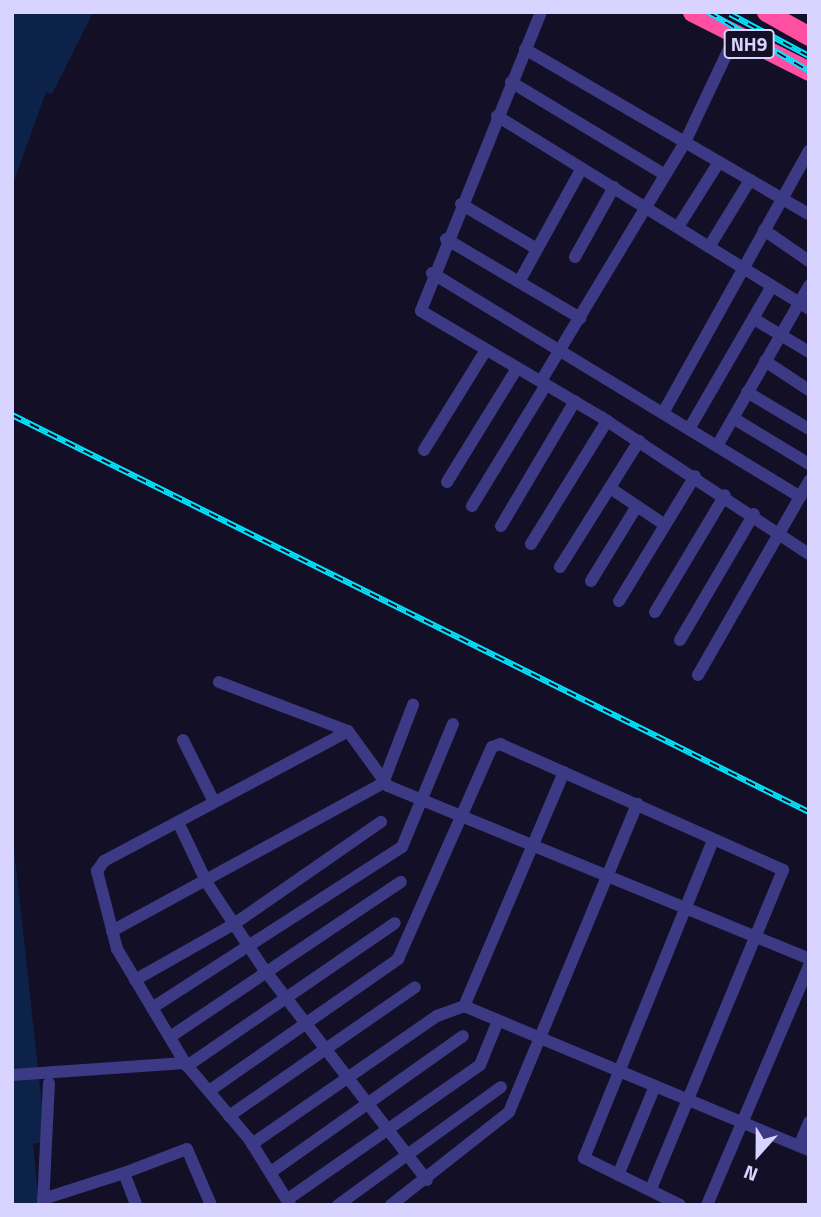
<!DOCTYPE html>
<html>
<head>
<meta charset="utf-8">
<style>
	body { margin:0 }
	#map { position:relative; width:821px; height:1217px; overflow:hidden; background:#130f26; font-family:"Titillium Web",sans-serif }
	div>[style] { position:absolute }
	.water>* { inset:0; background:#0c2248 }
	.minor>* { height:12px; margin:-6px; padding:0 6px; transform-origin:6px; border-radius:6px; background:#3d3a85 }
	.highway>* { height:19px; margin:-9.5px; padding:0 9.5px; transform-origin:9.5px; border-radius:9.5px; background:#ff4fa3 }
	.rail>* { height:6px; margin-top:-3px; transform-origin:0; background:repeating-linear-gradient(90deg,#130f26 0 10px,#00e5ff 0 20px); box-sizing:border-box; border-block:2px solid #00e5ff }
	span { translate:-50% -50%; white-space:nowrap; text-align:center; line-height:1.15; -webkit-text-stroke:5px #130f26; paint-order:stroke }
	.shield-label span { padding:2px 5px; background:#130f26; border:2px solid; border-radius:5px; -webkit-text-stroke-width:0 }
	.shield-label { font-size:19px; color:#d9d4ff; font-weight:700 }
	.frame { position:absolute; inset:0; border:14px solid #d9d4ff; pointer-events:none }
	.north { position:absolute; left:723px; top:1119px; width:70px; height:70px; -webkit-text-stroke:5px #130f26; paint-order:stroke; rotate:201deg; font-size:19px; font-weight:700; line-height:28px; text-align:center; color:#d9d4ff }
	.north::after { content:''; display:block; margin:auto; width:24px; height:32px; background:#d9d4ff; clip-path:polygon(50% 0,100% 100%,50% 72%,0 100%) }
</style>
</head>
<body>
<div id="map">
	<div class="water">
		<div style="clip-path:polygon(12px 12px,93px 12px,52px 94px,46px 92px,12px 187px)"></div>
		<div style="clip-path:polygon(12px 830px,46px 1142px,33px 1144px,39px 1205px,12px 1205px)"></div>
	</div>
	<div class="minor">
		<div style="left:541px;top:12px;width:322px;rotate:111.9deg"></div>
		<div style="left:421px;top:311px;width:209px;rotate:30.5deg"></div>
		<div style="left:601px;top:417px;width:249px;rotate:33.4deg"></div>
		<div style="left:525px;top:49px;width:328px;rotate:30.2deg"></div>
		<div style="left:511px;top:82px;width:180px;rotate:31.1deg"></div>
		<div style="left:497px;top:116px;width:367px;rotate:31.7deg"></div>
		<div style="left:461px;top:204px;width:88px;rotate:30.6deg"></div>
		<div style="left:678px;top:227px;width:77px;rotate:-57.8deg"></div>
		<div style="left:764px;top:230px;width:55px;rotate:34.6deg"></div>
		<div style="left:446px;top:239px;width:156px;rotate:30.5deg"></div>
		<div style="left:709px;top:247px;width:79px;rotate:-58.5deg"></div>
		<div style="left:575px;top:257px;width:80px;rotate:-60.9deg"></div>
		<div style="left:432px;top:273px;width:431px;rotate:31.3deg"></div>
		<div style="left:519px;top:282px;width:130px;rotate:-61.1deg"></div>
		<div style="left:754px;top:319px;width:64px;rotate:31deg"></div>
		<div style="left:765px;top:361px;width:53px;rotate:33.4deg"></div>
		<div style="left:541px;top:381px;width:279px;rotate:-58.9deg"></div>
		<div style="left:685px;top:142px;width:117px;rotate:-64.7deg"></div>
		<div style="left:747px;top:392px;width:72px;rotate:30.8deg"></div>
		<div style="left:663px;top:413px;width:300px;rotate:-60.9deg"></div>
		<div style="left:733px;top:418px;width:89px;rotate:31.2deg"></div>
		<div style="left:689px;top:429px;width:165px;rotate:-59.9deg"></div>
		<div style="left:717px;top:446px;width:185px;rotate:-60.1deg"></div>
		<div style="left:424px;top:450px;width:118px;rotate:-58.2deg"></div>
		<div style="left:447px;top:482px;width:134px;rotate:-58.4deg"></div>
		<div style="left:610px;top:488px;width:66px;rotate:33.9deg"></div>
		<div style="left:472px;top:506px;width:142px;rotate:-58.6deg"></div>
		<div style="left:501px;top:526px;width:145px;rotate:-59.4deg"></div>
		<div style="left:531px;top:544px;width:145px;rotate:-58.3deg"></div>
		<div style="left:560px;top:567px;width:149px;rotate:-57.9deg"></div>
		<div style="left:591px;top:581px;width:88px;rotate:-58.5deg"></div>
		<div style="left:619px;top:601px;width:146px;rotate:-58.7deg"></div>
		<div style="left:655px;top:612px;width:136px;rotate:-59.1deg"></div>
		<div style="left:680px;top:640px;width:146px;rotate:-59.6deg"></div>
		<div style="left:698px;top:675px;width:224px;rotate:-60.2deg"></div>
		<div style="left:219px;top:682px;width:138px;rotate:20.8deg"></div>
		<div style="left:348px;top:731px;width:68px;rotate:54deg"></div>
		<div style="left:388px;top:786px;width:455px;rotate:22.3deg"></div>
		<div style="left:183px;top:740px;width:69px;rotate:63.4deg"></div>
		<div style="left:564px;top:772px;width:254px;rotate:113.1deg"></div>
		<div style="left:464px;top:1006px;width:374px;rotate:22.7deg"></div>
		<div style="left:178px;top:822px;width:68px;rotate:64.6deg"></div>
		<div style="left:207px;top:883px;width:102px;rotate:56.6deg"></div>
		<div style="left:263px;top:968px;width:268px;rotate:52.3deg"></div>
		<div style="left:112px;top:931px;width:309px;rotate:-28.6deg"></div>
		<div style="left:383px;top:783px;width:84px;rotate:-69deg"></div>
		<div style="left:135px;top:980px;width:114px;rotate:-29.5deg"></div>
		<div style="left:234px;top:924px;width:179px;rotate:-34.8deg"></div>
		<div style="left:152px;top:1008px;width:297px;rotate:-32.8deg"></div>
		<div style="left:402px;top:847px;width:133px;rotate:-67.5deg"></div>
		<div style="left:170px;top:1037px;width:278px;rotate:-33.9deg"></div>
		<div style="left:187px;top:1066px;width:252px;rotate:-34.5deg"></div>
		<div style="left:12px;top:1075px;width:173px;rotate:-4deg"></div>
		<div style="left:209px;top:1091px;width:231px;rotate:-34.9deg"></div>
		<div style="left:398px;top:959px;width:232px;rotate:-66.1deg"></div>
		<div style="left:492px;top:747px;width:9px;rotate:-21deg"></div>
		<div style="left:500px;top:744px;width:310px;rotate:24deg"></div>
		<div style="left:783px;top:870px;width:345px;rotate:112.5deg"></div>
		<div style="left:229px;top:1116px;width:226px;rotate:-34.7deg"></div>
		<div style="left:252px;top:1144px;width:225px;rotate:-34.7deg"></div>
		<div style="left:437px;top:1016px;width:29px;rotate:-20deg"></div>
		<div style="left:799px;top:1146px;width:26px;rotate:-67deg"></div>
		<div style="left:271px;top:1172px;width:235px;rotate:-35.3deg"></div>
		<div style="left:124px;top:1173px;width:67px;rotate:-20.9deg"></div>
		<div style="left:187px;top:1149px;width:61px;rotate:66.8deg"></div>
		<div style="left:618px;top:1175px;width:96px;rotate:-67.4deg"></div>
		<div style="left:43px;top:1199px;width:85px;rotate:-17.8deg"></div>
		<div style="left:124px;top:1173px;width:34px;rotate:69deg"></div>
		<div style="left:288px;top:1199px;width:234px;rotate:-34.9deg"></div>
		<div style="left:480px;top:1065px;width:48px;rotate:-67.8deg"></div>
		<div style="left:43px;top:1205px;width:122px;rotate:-87.2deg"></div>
		<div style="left:290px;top:1205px;width:78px;rotate:-121.8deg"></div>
		<div style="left:249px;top:1139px;width:99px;rotate:-130.1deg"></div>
		<div style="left:185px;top:1063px;width:133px;rotate:-120.8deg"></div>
		<div style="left:117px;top:949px;width:81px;rotate:-104.4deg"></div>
		<div style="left:97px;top:871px;width:12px;rotate:-55deg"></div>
		<div style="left:104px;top:861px;width:276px;rotate:-28deg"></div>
		<div style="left:338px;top:1205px;width:201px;rotate:-35.9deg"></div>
		<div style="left:391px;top:1205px;width:150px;rotate:-38.2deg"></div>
		<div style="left:509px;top:1112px;width:334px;rotate:-67.4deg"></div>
		<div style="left:680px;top:1205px;width:107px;rotate:-153.9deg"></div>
		<div style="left:584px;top:1158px;width:342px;rotate:-67.9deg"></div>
		<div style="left:707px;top:1205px;width:260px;rotate:-66.9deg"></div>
	</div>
	<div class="highway">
		<div style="left:692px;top:12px;width:131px;rotate:26.8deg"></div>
		<div style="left:766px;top:12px;width:49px;rotate:29.2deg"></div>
	</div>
	<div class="rail">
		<div style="left:708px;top:12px;width:117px;rotate:30.3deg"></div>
		<div style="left:730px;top:14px;width:89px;rotate:28deg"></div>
		<div style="left:12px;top:415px;width:890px;rotate:26.48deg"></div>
	</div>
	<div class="shield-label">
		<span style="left:749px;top:44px">NH9</span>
	</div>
	<div class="frame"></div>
	<div class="north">N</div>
</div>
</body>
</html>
